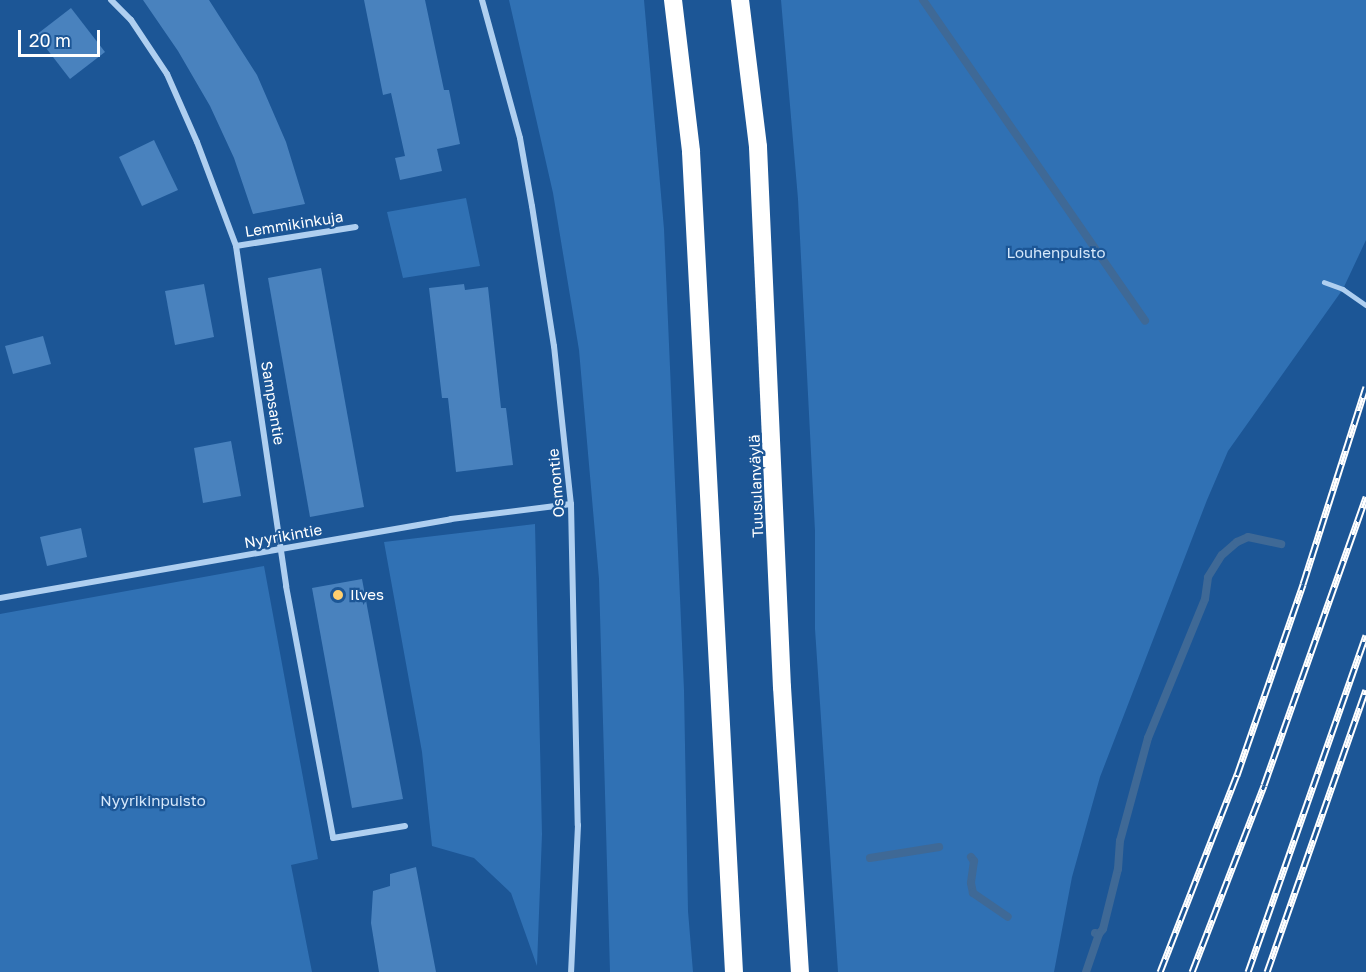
<!DOCTYPE html>
<html>
<head>
<meta charset="utf-8">
<style>
	body { margin:0 }
	#map { position:relative; width:1366px; height:972px; overflow:hidden; background:#1c5696; font-family:"Golos Text",sans-serif }
	div>[style] { position:absolute }
	.green>* { inset:0; background:#3071b4 }
	.stream>* { height:8px; margin:-4px; padding:0 4px; transform-origin:4px; border-radius:4px; background:#3f6996 }
	.building>* { inset:0; background:#4982be }
	.service>* { height:4.5px; margin:-2.25px; padding:0 2.25px; transform-origin:2.25px; border-radius:2.25px; background:#afcff0 }
	.minor>* { height:6px; margin:-3px; padding:0 3px; transform-origin:3px; border-radius:3px; background:#afcff0 }
	.motorway>* { height:18px; margin:-9px; padding:0 9px; transform-origin:9px; border-radius:9px; background:#fff }
	.rail>* { height:7px; margin-top:-3.5px; transform-origin:0; background:repeating-linear-gradient(90deg,#1c5696 0 14px,#fff 0 28px); box-sizing:border-box; border-block:2px solid #fff }
	.dots>* { width:16px; height:16px; translate:-50% -50%; box-sizing:border-box; border:3px solid #1c5696; border-radius:50% }
	span { translate:-50% -50%; white-space:nowrap; text-align:center; line-height:1.15; -webkit-text-stroke:4.5px #1c5696; paint-order:stroke }
	.street-label { font-size:15px; color:#fff }
	.park-label { font-size:15px; color:#d6e8fb }
	.poi-label { font-size:15px; color:#fff }
	.left { translate:0 -50%; text-align:left }
	.scale { position:absolute; left:18px; top:30px; width:82px; height:27px; box-sizing:border-box; border:3px solid #fff; border-top:0; padding-left:8px; font-size:18px; line-height:21px; white-space:nowrap; color:#fff; -webkit-text-stroke:4px #1c5696; paint-order:stroke }
</style>
</head>
<body>
<div id="map">
	<div class="green">
		<div style="clip-path:polygon(509px 0,644px 0,664px 229px,684px 690px,688px 911px,693px 972px,610px 972px,599px 579px,579px 350px,553px 193px)"></div>
		<div style="clip-path:polygon(781px 0,1366px 0,1366px 240px,1343px 289px,1228px 451px,1207px 500px,1100px 777px,1072px 877px,1054px 972px,838px 972px,815px 629px,815px 531px,798px 199px)"></div>
		<div style="clip-path:polygon(466px 198px,480px 266px,403px 278px,387px 212px)"></div>
		<div style="clip-path:polygon(535px 524px,542px 834px,537px 966px,511px 893px,474px 858px,432px 846px,422px 752px,384px 542px)"></div>
		<div style="clip-path:polygon(264px 566px,318px 859px,291px 865px,312px 972px,0 972px,0 614px)"></div>
	</div>
	<div class="stream">
		<div style="left:923px;top:0;width:390px;rotate:55.3deg"></div>
		<div style="left:971px;top:857px;width:5px;rotate:53deg"></div>
		<div style="left:974px;top:861px;width:22px;rotate:98deg"></div>
		<div style="left:971px;top:883px;width:10px;rotate:79deg"></div>
		<div style="left:973px;top:893px;width:42px;rotate:34.4deg"></div>
		<div style="left:870px;top:858px;width:70px;rotate:-9.1deg"></div>
		<div style="left:1095px;top:933px;width:4px;rotate:14deg"></div>
		<div style="left:1099px;top:934px;width:6px;rotate:-51deg"></div>
		<div style="left:1103px;top:929px;width:62px;rotate:-76deg"></div>
		<div style="left:1118px;top:869px;width:28px;rotate:-86deg"></div>
		<div style="left:1120px;top:841px;width:107px;rotate:-74.8deg"></div>
		<div style="left:1148px;top:738px;width:150px;rotate:-67.7deg"></div>
		<div style="left:1205px;top:599px;width:22px;rotate:-82deg"></div>
		<div style="left:1208px;top:577px;width:26px;rotate:-58deg"></div>
		<div style="left:1222px;top:555px;width:20px;rotate:-41deg"></div>
		<div style="left:1237px;top:542px;width:12px;rotate:-24deg"></div>
		<div style="left:1248px;top:537px;width:34px;rotate:12deg"></div>
		<div style="left:1086px;top:972px;width:40px;rotate:-71.1deg"></div>
	</div>
	<div class="building">
		<div style="clip-path:polygon(143px 0,209px 0,257px 75px,286px 142px,305px 204px,253px 214px,234px 158px,210px 106px,178px 51px)"></div>
		<div style="clip-path:polygon(364px 0,425px 0,444px 90px,449px 90px,460px 144px,437px 149px,442px 171px,400px 180px,395px 158px,405px 156px,391px 93px,383px 95px)"></div>
		<div style="clip-path:polygon(71px 8px,105px 52px,70px 79px,36px 35px)"></div>
		<div style="clip-path:polygon(154px 140px,178px 190px,142px 206px,119px 157px)"></div>
		<div style="clip-path:polygon(321px 268px,364px 507px,310px 517px,268px 278px)"></div>
		<div style="clip-path:polygon(204px 284px,214px 337px,175px 345px,165px 291px)"></div>
		<div style="clip-path:polygon(464px 284px,465px 290px,488px 287px,501px 408px,506px 408px,513px 465px,456px 472px,448px 398px,442px 398px,429px 288px)"></div>
		<div style="clip-path:polygon(43px 336px,51px 364px,13px 374px,5px 346px)"></div>
		<div style="clip-path:polygon(231px 441px,241px 496px,203px 503px,194px 448px)"></div>
		<div style="clip-path:polygon(81px 528px,87px 557px,47px 566px,40px 537px)"></div>
		<div style="clip-path:polygon(362px 579px,403px 799px,352px 808px,312px 588px)"></div>
		<div style="clip-path:polygon(416px 867px,436px 972px,379px 972px,371px 923px,373px 891px,390px 886px,390px 874px)"></div>
	</div>
	<div class="service">
		<div style="left:1324px;top:282px;width:20px;rotate:20deg"></div>
		<div style="left:1343px;top:289px;width:28px;rotate:35deg"></div>
	</div>
	<div class="minor">
		<div style="left:111px;top:0;width:28px;rotate:45deg"></div>
		<div style="left:131px;top:20px;width:65px;rotate:56.3deg"></div>
		<div style="left:167px;top:74px;width:74px;rotate:66.2deg"></div>
		<div style="left:197px;top:142px;width:111px;rotate:69.4deg"></div>
		<div style="left:236px;top:246px;width:344px;rotate:81.6deg"></div>
		<div style="left:286px;top:586px;width:256px;rotate:79.4deg"></div>
		<div style="left:333px;top:838px;width:73px;rotate:-9.5deg"></div>
		<div style="left:482px;top:0;width:143px;rotate:74.6deg"></div>
		<div style="left:520px;top:138px;width:69px;rotate:80deg"></div>
		<div style="left:532px;top:206px;width:142px;rotate:81.1deg"></div>
		<div style="left:554px;top:346px;width:159px;rotate:83.9deg"></div>
		<div style="left:571px;top:504px;width:321px;rotate:88.8deg"></div>
		<div style="left:578px;top:825px;width:147px;rotate:92.7deg"></div>
		<div style="left:236px;top:246px;width:121px;rotate:-9deg"></div>
		<div style="left:0;top:598px;width:458px;rotate:-9.9deg"></div>
		<div style="left:451px;top:519px;width:121px;rotate:-7.1deg"></div>
	</div>
	<div class="motorway">
		<div style="left:673px;top:0;width:153px;rotate:83.2deg"></div>
		<div style="left:691px;top:152px;width:821px;rotate:87deg"></div>
		<div style="left:740px;top:0;width:148px;rotate:83deg"></div>
		<div style="left:758px;top:147px;width:541px;rotate:87.46deg"></div>
		<div style="left:782px;top:687px;width:286px;rotate:86.4deg"></div>
	</div>
	<div class="rail">
		<div style="left:1160px;top:972px;width:212px;rotate:-68.7deg"></div>
		<div style="left:1237px;top:775px;width:202px;rotate:-70.9deg"></div>
		<div style="left:1303px;top:584px;width:207px;rotate:-72.3deg"></div>
		<div style="left:1192px;top:972px;width:200px;rotate:-68.9deg"></div>
		<div style="left:1264px;top:785px;width:306px;rotate:-70.5deg"></div>
		<div style="left:1248px;top:972px;width:357px;rotate:-70.7deg"></div>
		<div style="left:1267px;top:972px;width:299px;rotate:-70.7deg"></div>
	</div>
	<div class="dots">
		<div style="left:338px;top:595px;background:#ffcf6e"></div>
	</div>
	<div class="street-label">
		<span style="left:294px;top:224px;rotate:-9deg">Lemmikinkuja</span>
		<span style="left:273px;top:403px;rotate:81deg">Sampsantie</span>
		<span style="left:556px;top:483px;rotate:-95deg">Osmontie</span>
		<span style="left:756px;top:486px;rotate:-92deg">Tuusulanväylä</span>
		<span style="left:283px;top:536px;rotate:-10deg">Nyyrikintie</span>
	</div>
	<div class="park-label">
		<span style="left:1056px;top:253px">Louhenpuisto</span>
		<span style="left:153px;top:801px">Nyyrikinpuisto</span>
	</div>
	<div class="poi-label">
		<span class="left" style="left:350px;top:595px">Ilves</span>
	</div>
	<div class="scale">20 m</div>
</div>
</body>
</html>
